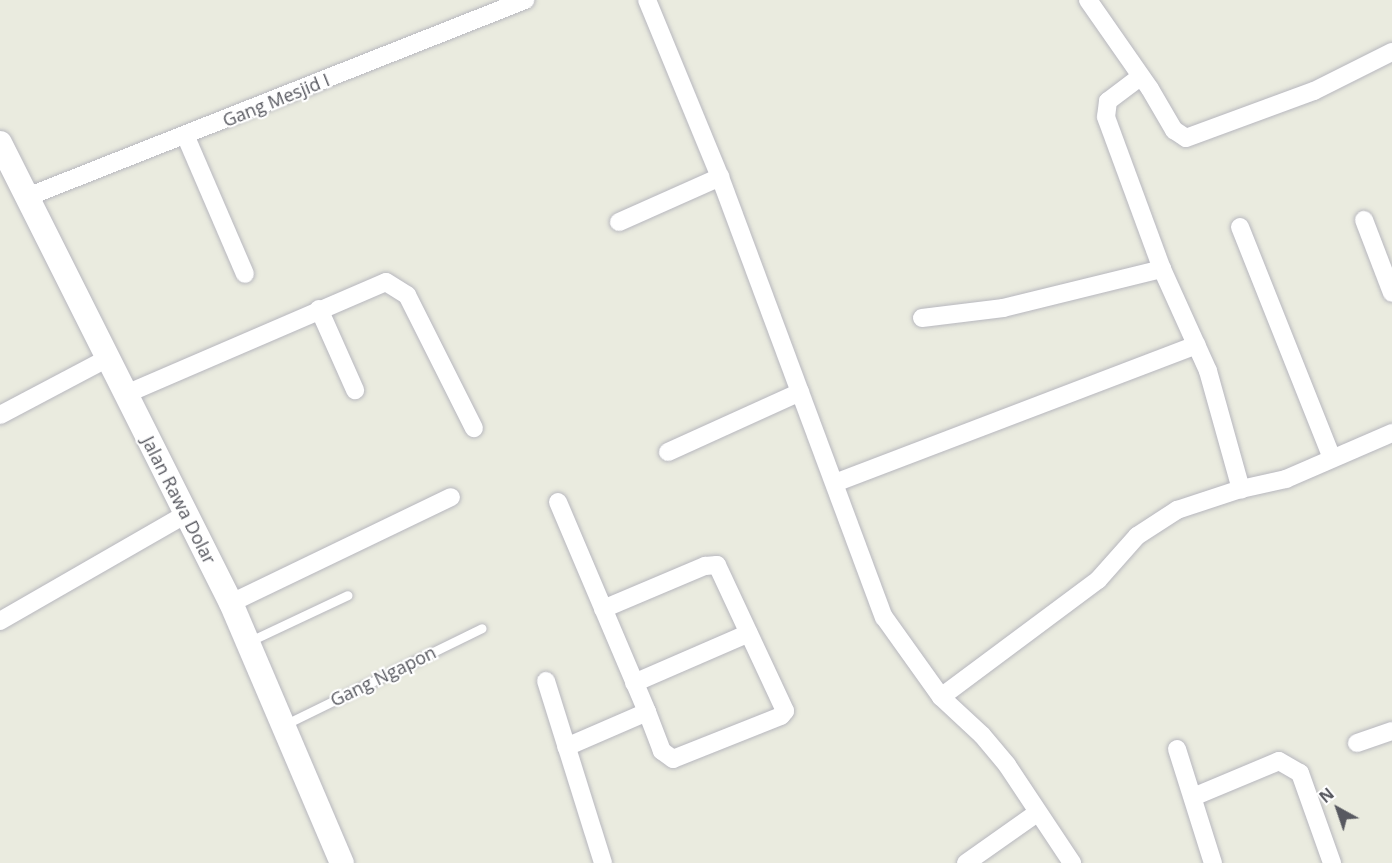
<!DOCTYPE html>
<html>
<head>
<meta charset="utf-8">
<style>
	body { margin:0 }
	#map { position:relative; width:1392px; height:863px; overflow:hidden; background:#eaebdf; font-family:"Open Sans",sans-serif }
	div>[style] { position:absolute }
	.roads { filter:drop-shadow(0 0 2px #b7b7be) drop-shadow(0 0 2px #b7b7be) }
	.service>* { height:9px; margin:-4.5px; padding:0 4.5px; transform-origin:4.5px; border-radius:4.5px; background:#fff }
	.minor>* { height:18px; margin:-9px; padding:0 9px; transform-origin:9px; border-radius:9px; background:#fff }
	.tertiary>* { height:24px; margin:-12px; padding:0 12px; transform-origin:12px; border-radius:12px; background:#fff }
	span { translate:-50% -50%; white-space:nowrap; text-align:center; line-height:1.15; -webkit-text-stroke:4.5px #fff; paint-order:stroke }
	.street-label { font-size:18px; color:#585960 }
	.north { position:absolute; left:1308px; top:779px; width:60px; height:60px; -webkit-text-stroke:4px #fff; paint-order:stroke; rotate:320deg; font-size:16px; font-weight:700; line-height:24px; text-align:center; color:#585960 }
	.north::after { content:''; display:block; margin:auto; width:21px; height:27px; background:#585960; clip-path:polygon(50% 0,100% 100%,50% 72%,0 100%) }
</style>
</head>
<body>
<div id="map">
	<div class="roads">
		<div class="service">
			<div style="left:248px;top:642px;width:110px;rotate:-25.2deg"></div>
			<div style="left:284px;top:725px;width:220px;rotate:-26.1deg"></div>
		</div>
		<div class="minor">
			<div style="left:647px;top:0;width:191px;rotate:67.6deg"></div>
			<div style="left:720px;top:177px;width:470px;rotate:69.6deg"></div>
			<div style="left:884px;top:617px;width:98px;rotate:54.5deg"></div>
			<div style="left:941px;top:697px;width:56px;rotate:42.8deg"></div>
			<div style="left:982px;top:735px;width:39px;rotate:50deg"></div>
			<div style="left:1007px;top:765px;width:118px;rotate:56.4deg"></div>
			<div style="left:1088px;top:0;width:108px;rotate:55.1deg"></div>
			<div style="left:1150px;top:89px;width:48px;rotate:59.7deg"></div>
			<div style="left:1174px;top:130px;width:14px;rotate:34deg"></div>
			<div style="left:1186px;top:138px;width:136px;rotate:-20.2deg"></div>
			<div style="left:1314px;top:91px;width:87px;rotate:-26.6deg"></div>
			<div style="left:1140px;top:77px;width:40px;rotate:143deg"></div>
			<div style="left:1108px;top:101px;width:16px;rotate:97deg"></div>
			<div style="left:1106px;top:117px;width:162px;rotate:69.8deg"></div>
			<div style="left:1162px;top:269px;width:112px;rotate:65.7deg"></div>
			<div style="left:1208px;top:371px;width:123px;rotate:74.4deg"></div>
			<div style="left:186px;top:137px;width:149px;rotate:66.7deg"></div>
			<div style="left:27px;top:197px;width:536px;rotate:-21.58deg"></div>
			<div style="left:1364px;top:220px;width:78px;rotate:69deg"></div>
			<div style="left:619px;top:222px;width:111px;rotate:-24deg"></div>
			<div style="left:1240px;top:227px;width:249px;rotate:68.3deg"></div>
			<div style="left:319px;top:309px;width:89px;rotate:66deg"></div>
			<div style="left:922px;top:318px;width:82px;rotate:-7deg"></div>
			<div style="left:1003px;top:308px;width:164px;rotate:-13.8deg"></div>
			<div style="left:126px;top:394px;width:283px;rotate:-23.3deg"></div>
			<div style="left:386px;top:282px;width:25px;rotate:32deg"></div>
			<div style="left:407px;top:295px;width:149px;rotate:63.3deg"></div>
			<div style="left:0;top:415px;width:122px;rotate:-27.8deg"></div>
			<div style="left:668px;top:452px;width:145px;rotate:-24.4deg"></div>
			<div style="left:835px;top:483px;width:387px;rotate:-20.9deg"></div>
			<div style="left:558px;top:502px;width:228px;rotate:67deg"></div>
			<div style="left:647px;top:712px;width:88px;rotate:156.6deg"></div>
			<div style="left:231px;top:603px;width:244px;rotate:-25.7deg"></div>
			<div style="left:603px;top:609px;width:111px;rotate:-22.9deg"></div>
			<div style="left:705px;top:566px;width:12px;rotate:-5deg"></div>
			<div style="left:717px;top:565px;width:161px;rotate:65deg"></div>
			<div style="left:785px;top:711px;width:6px;rotate:129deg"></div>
			<div style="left:781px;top:716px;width:116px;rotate:158.3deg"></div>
			<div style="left:673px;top:759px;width:14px;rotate:-144deg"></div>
			<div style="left:662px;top:751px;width:42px;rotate:-111deg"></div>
			<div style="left:0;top:621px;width:215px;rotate:-29.9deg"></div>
			<div style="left:546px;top:681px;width:191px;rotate:72.6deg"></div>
			<div style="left:634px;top:683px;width:125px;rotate:-23.5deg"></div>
			<div style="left:941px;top:697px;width:196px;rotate:-36.7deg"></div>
			<div style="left:1098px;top:580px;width:59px;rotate:-48.4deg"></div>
			<div style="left:1137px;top:536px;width:48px;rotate:-33deg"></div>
			<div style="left:1177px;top:510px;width:67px;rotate:-18.2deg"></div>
			<div style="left:1241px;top:489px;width:46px;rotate:-12.5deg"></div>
			<div style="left:1286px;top:479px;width:116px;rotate:-23.5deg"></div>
			<div style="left:1357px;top:743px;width:37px;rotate:-19deg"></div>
			<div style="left:1177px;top:749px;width:120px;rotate:72.5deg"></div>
			<div style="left:1193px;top:797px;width:93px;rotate:-22.7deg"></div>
			<div style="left:1279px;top:761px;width:24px;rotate:30deg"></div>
			<div style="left:1300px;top:773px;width:96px;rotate:70.4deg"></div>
			<div style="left:966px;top:863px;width:87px;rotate:-35.2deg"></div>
		</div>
		<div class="tertiary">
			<div style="left:0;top:143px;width:515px;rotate:63.34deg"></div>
			<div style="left:231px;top:603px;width:283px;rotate:66.9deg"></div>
		</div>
	</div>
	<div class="street-label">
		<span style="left:276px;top:100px;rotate:-22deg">Gang Mesjid I</span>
		<span style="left:179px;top:500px;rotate:63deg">Jalan Rawa Dolar</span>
		<span style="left:383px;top:676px;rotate:-26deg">Gang Ngapon</span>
	</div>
	<div class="north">N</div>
</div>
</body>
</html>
